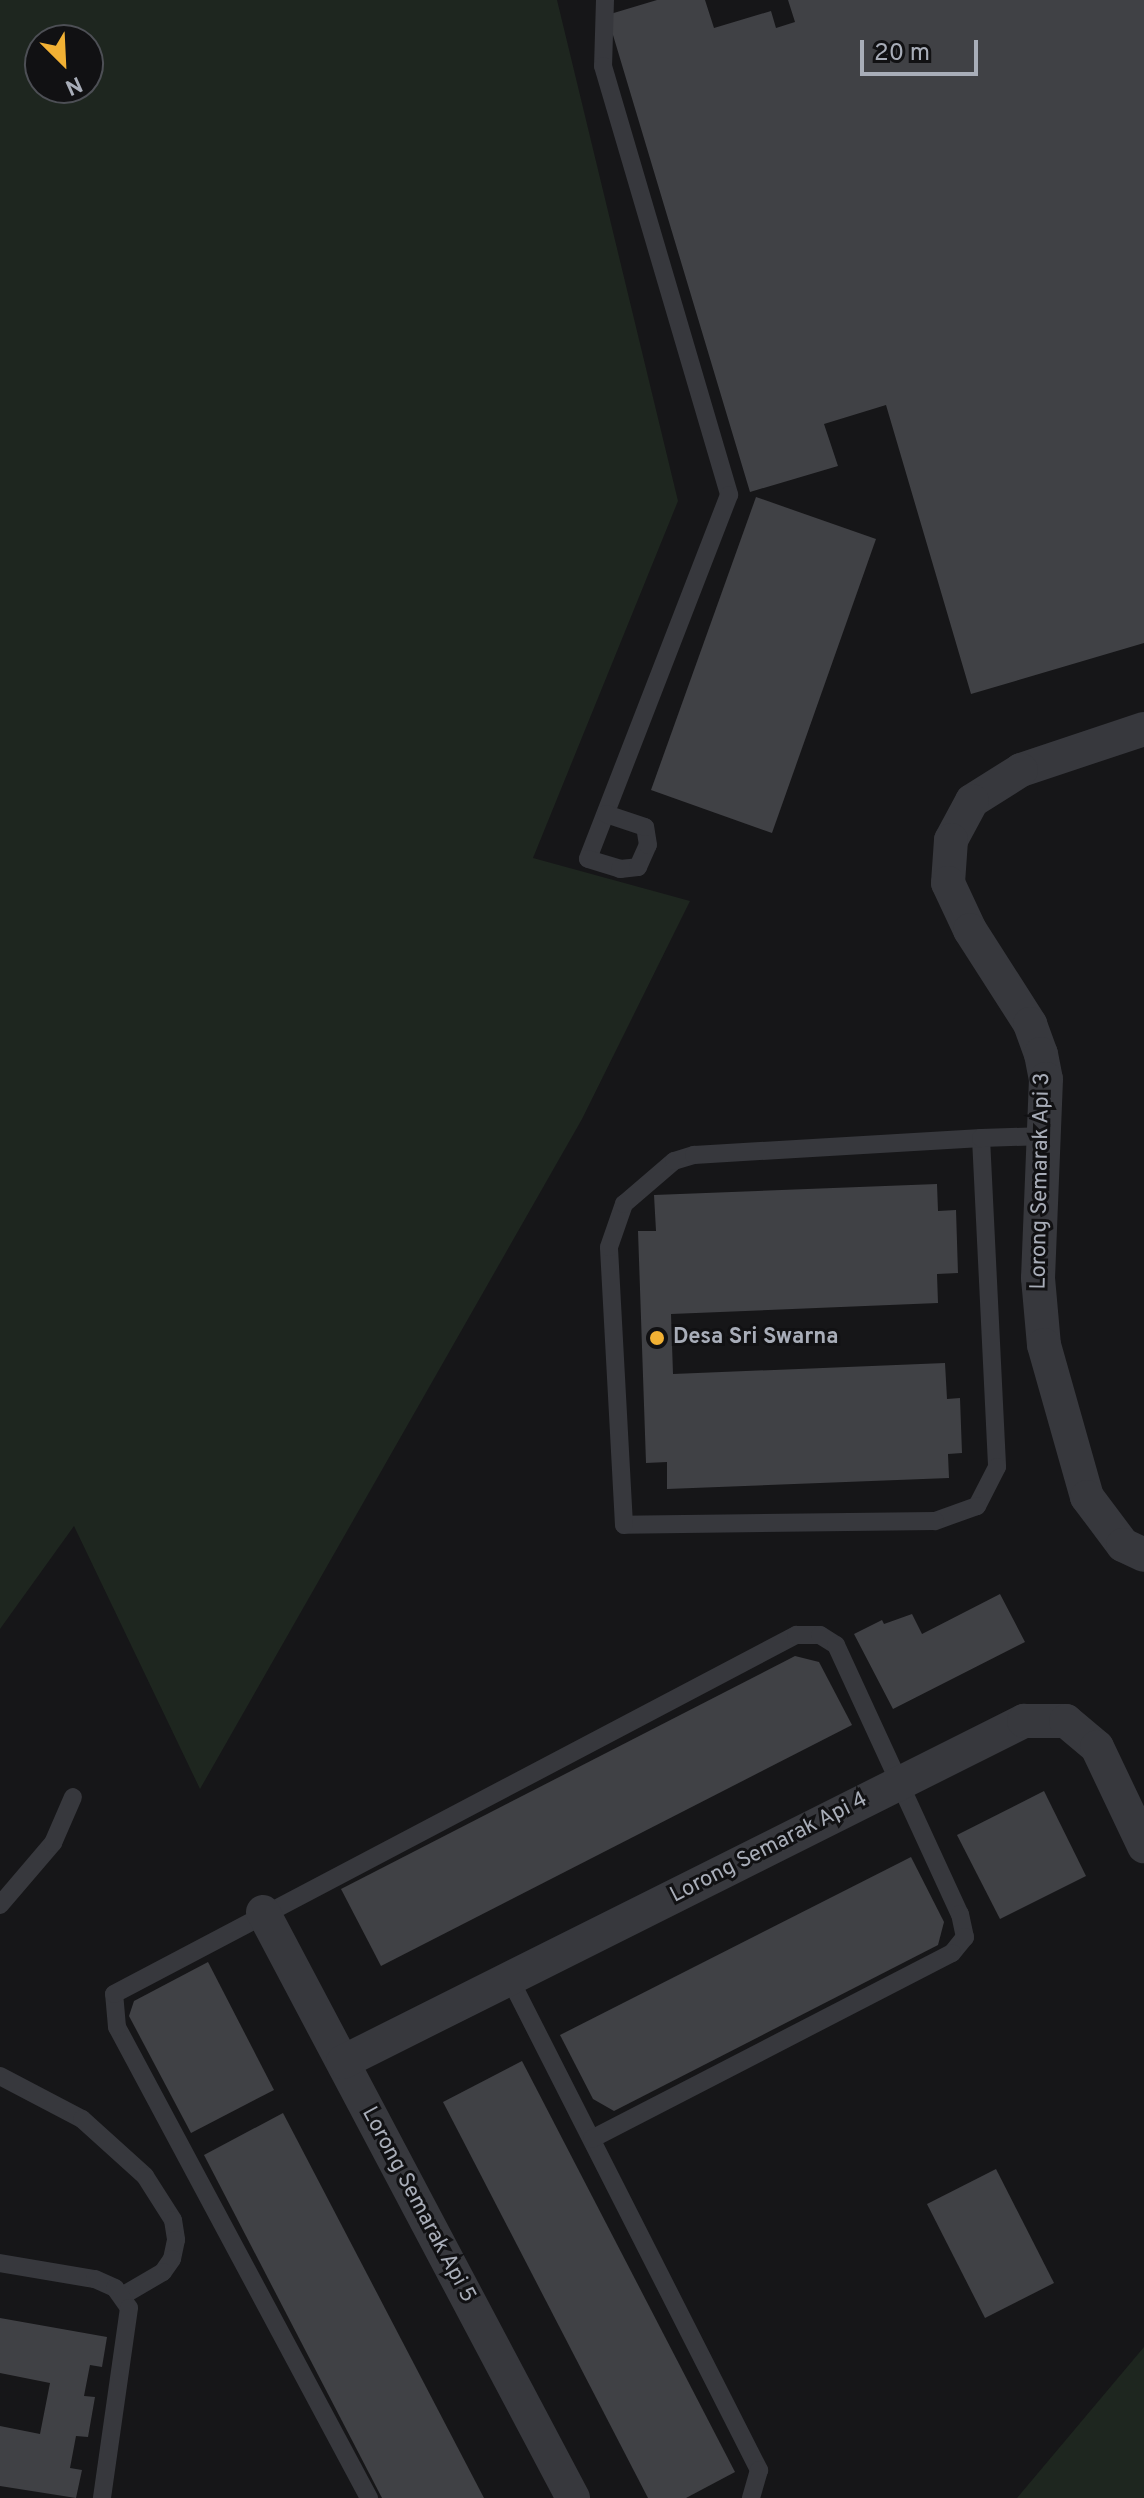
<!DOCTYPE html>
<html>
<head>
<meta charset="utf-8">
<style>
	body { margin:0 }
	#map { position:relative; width:1144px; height:2498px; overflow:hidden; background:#161618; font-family:Overpass,sans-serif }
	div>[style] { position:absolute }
	.green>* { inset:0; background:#1e261f }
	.building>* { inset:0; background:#404145 }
	.lane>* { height:18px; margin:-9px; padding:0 9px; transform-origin:9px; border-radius:9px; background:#37383d }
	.street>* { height:34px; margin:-17px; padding:0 17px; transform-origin:17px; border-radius:17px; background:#37383d }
	.dots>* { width:22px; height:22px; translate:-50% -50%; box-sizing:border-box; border:4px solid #111113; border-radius:50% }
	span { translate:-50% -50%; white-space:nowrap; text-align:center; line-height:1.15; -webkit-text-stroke:6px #111113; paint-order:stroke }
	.street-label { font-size:22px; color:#a8adb8 }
	.poi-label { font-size:22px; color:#a8adb8; font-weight:700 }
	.left { translate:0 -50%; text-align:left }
	.north { position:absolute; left:24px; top:24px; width:80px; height:80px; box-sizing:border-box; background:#111113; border:2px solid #4d4f55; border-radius:50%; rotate:156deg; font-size:22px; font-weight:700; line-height:32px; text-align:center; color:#a8adb8 }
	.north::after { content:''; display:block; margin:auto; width:28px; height:36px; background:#f2b134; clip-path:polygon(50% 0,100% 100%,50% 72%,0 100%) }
	.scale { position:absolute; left:860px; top:40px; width:118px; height:36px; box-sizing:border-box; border:4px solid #a8adb8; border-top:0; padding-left:10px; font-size:24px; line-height:28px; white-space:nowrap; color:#a8adb8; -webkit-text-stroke:6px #111113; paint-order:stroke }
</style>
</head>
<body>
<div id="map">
	<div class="green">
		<div style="clip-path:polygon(evenodd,0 0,557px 0,678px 501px,533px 858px,690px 901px,582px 1119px,200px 1789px,74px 1526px,0 1629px,0 0,88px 40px,88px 88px,40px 88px,40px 40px,88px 40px)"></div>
		<div style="clip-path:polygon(1144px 2347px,1144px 2498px,1017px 2498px)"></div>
	</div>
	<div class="building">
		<div style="clip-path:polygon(657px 0,705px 0,714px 28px,771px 11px,776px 28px,795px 22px,788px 0,1144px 0,1144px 643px,971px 694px,886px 405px,824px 424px,838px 466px,750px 492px,607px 15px)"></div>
		<div style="clip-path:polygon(756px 497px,876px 539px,772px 833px,651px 790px)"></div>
		<div style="clip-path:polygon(937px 1184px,938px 1211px,956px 1210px,958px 1273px,937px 1274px,938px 1303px,671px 1314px,673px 1374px,945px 1363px,947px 1399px,960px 1398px,962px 1453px,948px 1454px,949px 1478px,667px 1489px,667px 1462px,646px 1463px,638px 1231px,656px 1231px,654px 1195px)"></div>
		<div style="clip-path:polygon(1000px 1594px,1025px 1642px,893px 1709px,854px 1634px,882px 1620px,884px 1624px,912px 1614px,922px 1634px)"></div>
		<div style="clip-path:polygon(795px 1656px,819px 1662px,852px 1725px,381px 1966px,341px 1889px)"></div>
		<div style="clip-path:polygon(1044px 1791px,1086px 1876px,1000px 1919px,957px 1835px)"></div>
		<div style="clip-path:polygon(911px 1857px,944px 1922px,938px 1945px,614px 2111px,593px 2099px,560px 2035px)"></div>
		<div style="clip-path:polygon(208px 1962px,274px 2090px,191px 2133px,129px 2016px,134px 2001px)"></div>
		<div style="clip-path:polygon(522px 2061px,735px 2472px,686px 2498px,648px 2498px,443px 2102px)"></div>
		<div style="clip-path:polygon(283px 2113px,484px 2498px,382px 2498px,204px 2155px)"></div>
		<div style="clip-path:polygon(996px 2169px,1054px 2283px,985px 2318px,927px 2204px)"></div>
		<div style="clip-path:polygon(0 2318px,107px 2337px,102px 2367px,90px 2365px,84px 2396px,95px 2397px,88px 2437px,76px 2436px,70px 2468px,82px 2470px,76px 2498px,0 2486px,0 2426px,40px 2434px,50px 2383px,0 2373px)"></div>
	</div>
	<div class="lane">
		<div style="left:605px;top:0;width:66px;rotate:91.7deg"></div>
		<div style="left:603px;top:66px;width:447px;rotate:73.6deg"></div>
		<div style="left:729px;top:495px;width:390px;rotate:111.2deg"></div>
		<div style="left:588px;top:859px;width:34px;rotate:17deg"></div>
		<div style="left:620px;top:869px;width:18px;rotate:-6deg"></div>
		<div style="left:638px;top:867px;width:24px;rotate:-66deg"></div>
		<div style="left:648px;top:845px;width:18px;rotate:-99deg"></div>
		<div style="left:645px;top:827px;width:41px;rotate:-161.6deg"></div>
		<div style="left:981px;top:1138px;width:329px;rotate:87.2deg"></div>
		<div style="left:997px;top:1467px;width:44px;rotate:117.1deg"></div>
		<div style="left:977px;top:1506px;width:45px;rotate:160.3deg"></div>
		<div style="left:935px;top:1521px;width:311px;rotate:179.3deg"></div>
		<div style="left:624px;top:1525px;width:278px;rotate:-93.1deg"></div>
		<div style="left:609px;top:1247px;width:46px;rotate:-70.8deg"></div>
		<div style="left:624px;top:1204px;width:66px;rotate:-40.7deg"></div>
		<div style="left:674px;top:1161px;width:21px;rotate:-17deg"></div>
		<div style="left:694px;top:1155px;width:288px;rotate:-3.4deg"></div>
		<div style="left:981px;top:1138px;width:63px;rotate:-1.8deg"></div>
		<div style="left:0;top:1905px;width:82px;rotate:-49.5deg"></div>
		<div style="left:53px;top:1843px;width:50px;rotate:-66.5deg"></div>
		<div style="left:510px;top:1979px;width:551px;rotate:63.11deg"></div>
		<div style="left:759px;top:2470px;width:29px;rotate:106deg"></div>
		<div style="left:0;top:2076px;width:93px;rotate:27.7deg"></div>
		<div style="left:82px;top:2119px;width:85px;rotate:42.1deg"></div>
		<div style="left:145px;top:2176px;width:52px;rotate:57.5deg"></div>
		<div style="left:173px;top:2220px;width:20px;rotate:81deg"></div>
		<div style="left:176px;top:2240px;width:19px;rotate:102deg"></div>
		<div style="left:172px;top:2259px;width:16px;rotate:125deg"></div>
		<div style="left:163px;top:2272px;width:48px;rotate:149.7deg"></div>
		<div style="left:0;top:2263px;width:96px;rotate:9.6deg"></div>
		<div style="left:95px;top:2279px;width:22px;rotate:24deg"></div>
		<div style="left:115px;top:2288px;width:24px;rotate:55deg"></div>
		<div style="left:129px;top:2308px;width:192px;rotate:98.1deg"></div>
		<div style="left:369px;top:2498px;width:534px;rotate:-118.15deg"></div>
		<div style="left:117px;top:2027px;width:33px;rotate:-95deg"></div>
		<div style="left:114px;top:1994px;width:771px;rotate:-27.76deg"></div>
		<div style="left:796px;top:1635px;width:24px"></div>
		<div style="left:820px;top:1635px;width:19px;rotate:32deg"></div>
		<div style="left:836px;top:1645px;width:296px;rotate:65.3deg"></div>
		<div style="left:960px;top:1914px;width:24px;rotate:78deg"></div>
		<div style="left:965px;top:1937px;width:21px;rotate:129deg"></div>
		<div style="left:952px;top:1953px;width:405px;rotate:152.7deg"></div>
	</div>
	<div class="street">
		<div style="left:1144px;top:729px;width:130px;rotate:161.6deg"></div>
		<div style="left:1021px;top:770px;width:58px;rotate:147.7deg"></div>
		<div style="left:972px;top:801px;width:44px;rotate:118.3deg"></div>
		<div style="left:951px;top:840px;width:43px;rotate:94deg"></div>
		<div style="left:948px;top:883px;width:52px;rotate:64.9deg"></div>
		<div style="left:970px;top:930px;width:112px;rotate:57.4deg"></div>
		<div style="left:1030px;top:1024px;width:32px;rotate:70deg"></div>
		<div style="left:1041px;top:1054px;width:25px;rotate:79deg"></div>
		<div style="left:1046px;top:1079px;width:199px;rotate:92.3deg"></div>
		<div style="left:1038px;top:1278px;width:67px;rotate:84.9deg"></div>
		<div style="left:1044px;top:1345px;width:158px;rotate:74.2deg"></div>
		<div style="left:1087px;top:1497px;width:60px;rotate:53.1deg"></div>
		<div style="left:1123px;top:1545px;width:23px;rotate:25deg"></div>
		<div style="left:263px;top:1912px;width:663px;rotate:62.12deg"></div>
		<div style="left:343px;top:2062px;width:762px;rotate:-26.6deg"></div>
		<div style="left:1024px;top:1721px;width:42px"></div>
		<div style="left:1066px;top:1721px;width:40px;rotate:40deg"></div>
		<div style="left:1097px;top:1747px;width:110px;rotate:64.6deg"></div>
	</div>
	<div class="dots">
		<div style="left:657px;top:1338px;background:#f2b134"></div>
	</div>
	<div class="street-label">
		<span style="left:1041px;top:1181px;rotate:-89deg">Lorong Semarak Api 3</span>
		<span style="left:769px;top:1848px;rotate:-27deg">Lorong Semarak Api 4</span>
		<span style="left:418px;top:2205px;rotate:62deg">Lorong Semarak Api 5</span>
	</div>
	<div class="poi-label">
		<span class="left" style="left:673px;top:1338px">Desa Sri Swarna</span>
	</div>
	<div class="north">N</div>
	<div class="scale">20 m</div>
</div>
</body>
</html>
